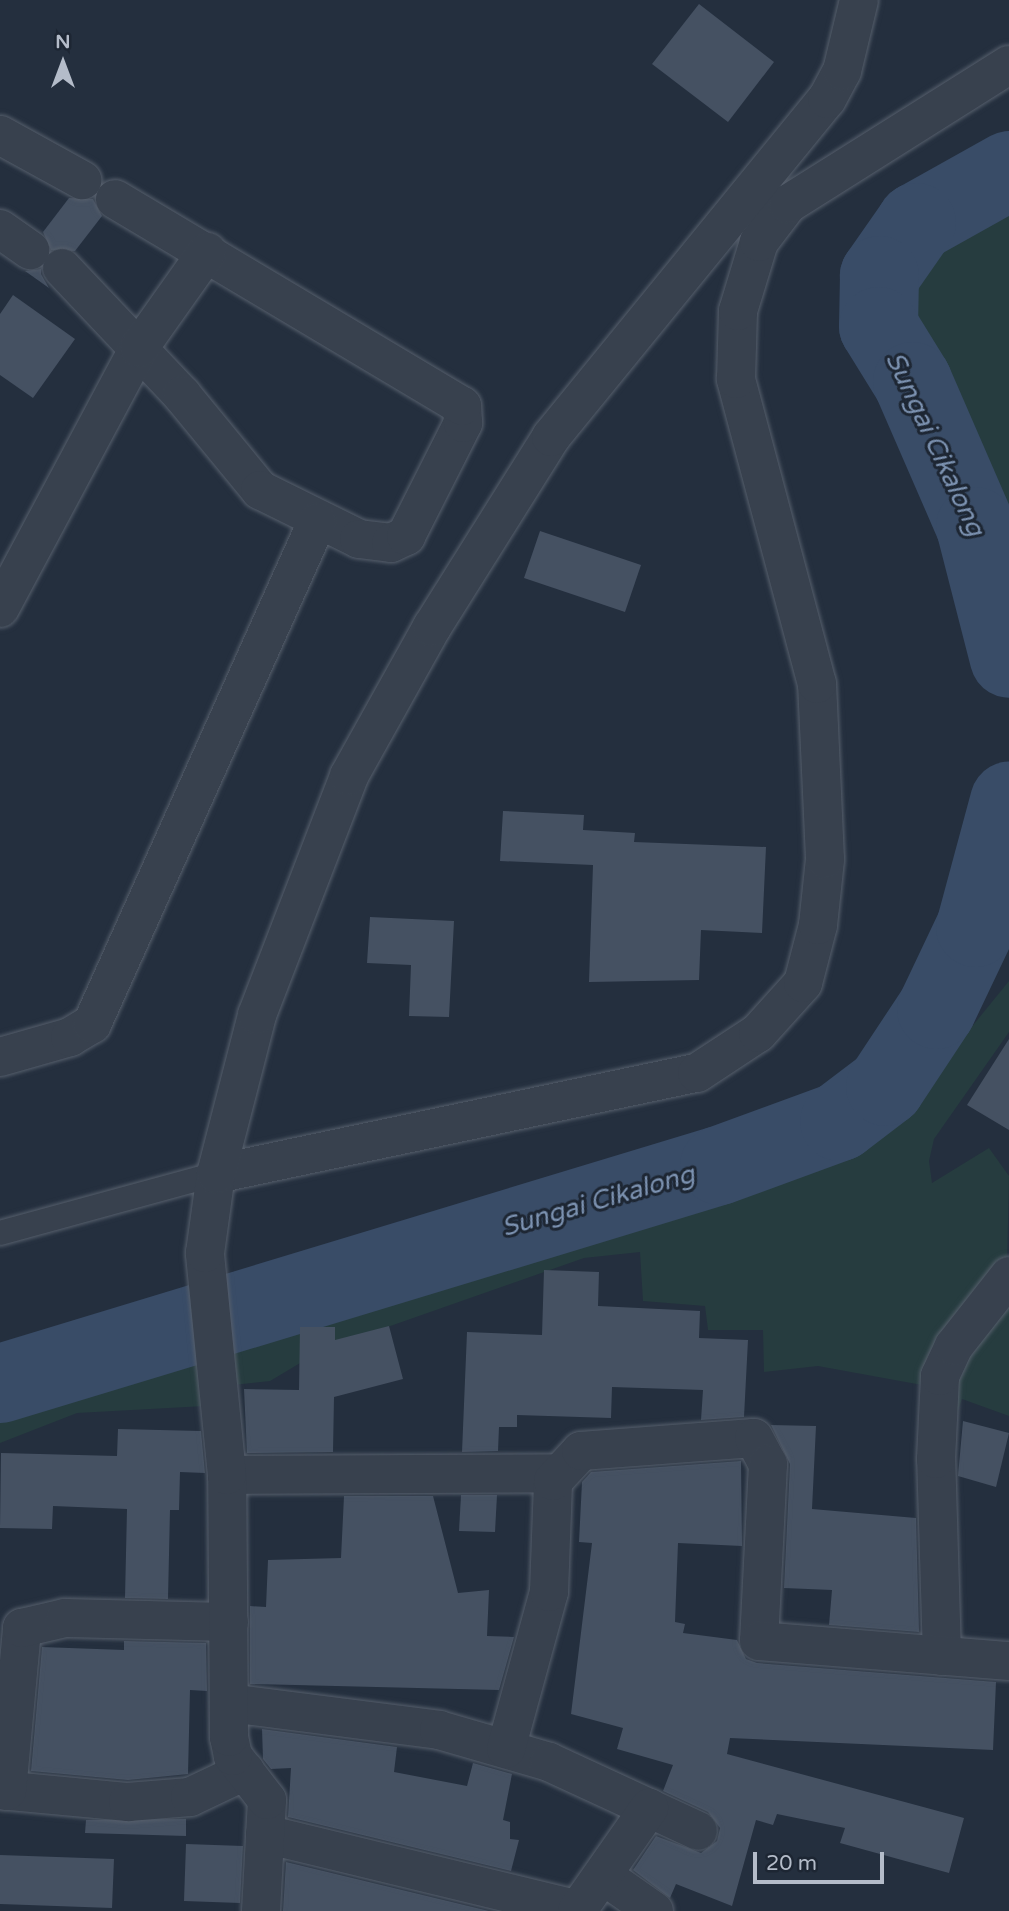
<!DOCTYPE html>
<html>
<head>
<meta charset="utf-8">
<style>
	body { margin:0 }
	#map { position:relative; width:1009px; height:1911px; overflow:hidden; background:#242f3e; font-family:"Varela Round",sans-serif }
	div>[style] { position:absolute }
	.green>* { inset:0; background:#263c3f }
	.river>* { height:79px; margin:-39.5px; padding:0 39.5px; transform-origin:39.5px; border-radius:39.5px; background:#394c67 }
	.building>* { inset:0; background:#455162 }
	.roads { filter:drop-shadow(0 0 2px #565f6c) drop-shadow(0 0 2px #565f6c) }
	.service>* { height:24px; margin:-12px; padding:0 12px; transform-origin:12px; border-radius:12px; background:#38414e }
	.minor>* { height:38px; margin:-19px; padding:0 19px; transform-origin:19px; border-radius:19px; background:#38414e }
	span { translate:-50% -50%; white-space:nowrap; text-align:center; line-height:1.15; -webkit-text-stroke:6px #1d2633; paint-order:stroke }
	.water-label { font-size:26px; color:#7c92b1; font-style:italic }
	.north { position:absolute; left:28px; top:28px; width:70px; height:70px; -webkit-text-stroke:5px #1d2633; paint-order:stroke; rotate:0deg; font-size:19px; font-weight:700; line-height:28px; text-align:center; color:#b4bcc9 }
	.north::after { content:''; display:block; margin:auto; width:24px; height:32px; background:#b4bcc9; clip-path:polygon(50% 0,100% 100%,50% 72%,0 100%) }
	.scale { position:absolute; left:753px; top:1852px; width:131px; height:32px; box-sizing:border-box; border:4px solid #b4bcc9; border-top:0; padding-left:9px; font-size:21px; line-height:24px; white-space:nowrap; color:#b4bcc9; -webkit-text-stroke:5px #1d2633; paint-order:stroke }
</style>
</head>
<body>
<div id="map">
	<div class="green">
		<div style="clip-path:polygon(1009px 188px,1009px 541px,942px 392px,910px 336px,900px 303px,910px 261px,939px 220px)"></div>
		<div style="clip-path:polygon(1009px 981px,1009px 1032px,934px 1139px,929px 1161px,932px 1183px,989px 1148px,1009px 1176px,1007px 1267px,933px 1387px,818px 1366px,764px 1372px,763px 1330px,708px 1330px,705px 1306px,643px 1301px,640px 1252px,584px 1258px,322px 1350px,270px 1381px,225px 1386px,219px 1337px,505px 1258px,546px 1233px,642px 1208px,753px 1167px,834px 1150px,957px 1045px)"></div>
		<div style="clip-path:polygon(1009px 1285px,1009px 1416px,962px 1399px,946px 1445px,944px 1404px)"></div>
		<div style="clip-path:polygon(201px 1335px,205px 1406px,77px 1413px,0 1443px,0 1409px)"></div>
	</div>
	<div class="river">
		<div style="left:1009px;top:170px;width:107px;rotate:150.8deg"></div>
		<div style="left:916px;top:222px;width:65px;rotate:124.9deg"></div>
		<div style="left:879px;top:275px;width:51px;rotate:91.1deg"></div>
		<div style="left:878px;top:326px;width:65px;rotate:58.3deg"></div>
		<div style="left:912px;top:381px;width:158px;rotate:66.5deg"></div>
		<div style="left:975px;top:526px;width:136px;rotate:75.6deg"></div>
		<div style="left:0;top:1383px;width:751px;rotate:-16.87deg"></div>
		<div style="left:719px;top:1165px;width:128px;rotate:-20.1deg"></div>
		<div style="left:839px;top:1121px;width:58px;rotate:-37.3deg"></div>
		<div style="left:885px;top:1086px;width:92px;rotate:-56.5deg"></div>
		<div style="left:936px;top:1009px;width:91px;rotate:-64.6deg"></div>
		<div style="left:975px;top:927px;width:131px;rotate:-74.9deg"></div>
	</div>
	<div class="building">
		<div style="clip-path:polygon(699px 4px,774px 62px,728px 122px,652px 64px)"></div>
		<div style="clip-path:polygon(69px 198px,93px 199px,102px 216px,75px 251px,51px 250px,43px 232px)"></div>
		<div style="clip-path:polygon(41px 269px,41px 274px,49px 288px,25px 271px)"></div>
		<div style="clip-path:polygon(13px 295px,75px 339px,33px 398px,0 375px,0 314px)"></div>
		<div style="clip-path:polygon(540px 531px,641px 565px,625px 612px,524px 578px)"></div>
		<div style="clip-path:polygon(503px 811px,584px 815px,583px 830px,635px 833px,634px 842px,766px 847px,762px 933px,701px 930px,699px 980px,589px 982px,593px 865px,500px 861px)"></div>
		<div style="clip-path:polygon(370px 917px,454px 921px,449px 1017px,409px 1016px,411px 965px,367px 963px)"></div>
		<div style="clip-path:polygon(1009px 1039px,1009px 1130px,967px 1105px)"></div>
		<div style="clip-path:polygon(544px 1270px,599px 1272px,598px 1306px,700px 1311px,699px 1338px,748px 1340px,744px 1417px,701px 1420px,703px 1390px,612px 1387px,611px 1418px,517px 1415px,517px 1427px,499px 1427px,498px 1451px,462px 1452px,467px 1332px,542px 1335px)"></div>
		<div style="clip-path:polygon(389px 1326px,403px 1379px,334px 1397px,333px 1452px,247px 1453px,244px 1389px,299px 1390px,300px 1327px,335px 1327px,335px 1340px)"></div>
		<div style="clip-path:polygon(963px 1421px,1009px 1433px,996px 1487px,958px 1476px)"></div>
		<div style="clip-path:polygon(771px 1425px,816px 1426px,812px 1509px,916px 1518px,919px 1632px,829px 1625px,832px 1590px,784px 1588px,790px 1464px)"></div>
		<div style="clip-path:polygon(118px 1429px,201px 1431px,205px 1473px,180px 1472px,179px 1510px,170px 1510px,168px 1599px,125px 1598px,127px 1509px,53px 1506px,52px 1529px,0 1528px,1px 1453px,117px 1456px)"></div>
		<div style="clip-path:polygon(741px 1461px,742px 1546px,678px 1543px,675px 1622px,685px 1624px,683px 1633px,737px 1640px,746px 1659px,757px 1663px,996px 1682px,993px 1750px,730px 1738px,727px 1754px,964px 1818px,949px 1873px,840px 1843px,845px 1828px,777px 1814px,773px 1825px,756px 1820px,732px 1906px,676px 1884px,670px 1898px,633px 1870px,656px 1836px,701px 1853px,717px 1841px,720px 1828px,708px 1812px,663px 1791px,673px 1765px,617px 1749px,623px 1728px,571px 1714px,592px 1543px,579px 1542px,582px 1482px,591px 1472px)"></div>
		<div style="clip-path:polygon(461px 1495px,497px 1495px,495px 1532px,459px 1531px)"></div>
		<div style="clip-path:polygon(344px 1496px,433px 1496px,458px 1593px,489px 1590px,487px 1636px,514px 1637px,499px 1690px,250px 1684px,250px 1606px,266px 1607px,268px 1560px,341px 1558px)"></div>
		<div style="clip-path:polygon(124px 1641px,206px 1643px,207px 1691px,190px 1690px,188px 1774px,128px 1780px,31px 1771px,42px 1647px,124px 1650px)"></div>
		<div style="clip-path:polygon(262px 1729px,397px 1747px,394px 1772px,467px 1786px,473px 1763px,512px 1774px,503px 1820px,510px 1822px,510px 1839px,519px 1840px,511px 1871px,288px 1817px,291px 1768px,271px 1769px,263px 1759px)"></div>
		<div style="clip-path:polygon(186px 1819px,186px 1836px,85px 1833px,86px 1820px)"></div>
		<div style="clip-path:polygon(186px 1844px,243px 1846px,240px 1903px,184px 1901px)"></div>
		<div style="clip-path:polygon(0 1855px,114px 1859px,112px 1908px,0 1904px)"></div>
		<div style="clip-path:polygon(286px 1862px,489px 1911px,283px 1911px)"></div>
	</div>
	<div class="roads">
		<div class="service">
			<div style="left:0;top:1233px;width:224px;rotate:-15.3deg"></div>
		</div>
		<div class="minor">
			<div style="left:0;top:135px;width:94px;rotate:28.8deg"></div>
			<div style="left:0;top:229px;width:37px;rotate:35deg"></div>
			<div style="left:62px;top:268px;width:175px;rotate:46.6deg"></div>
			<div style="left:182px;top:395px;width:123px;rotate:50.6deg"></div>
			<div style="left:260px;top:490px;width:110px;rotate:26.3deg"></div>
			<div style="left:359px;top:539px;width:32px;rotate:7deg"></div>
			<div style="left:391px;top:543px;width:17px;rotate:-25deg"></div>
			<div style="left:406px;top:536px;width:127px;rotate:-63.2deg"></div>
			<div style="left:463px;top:423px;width:17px;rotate:-93deg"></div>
			<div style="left:462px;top:406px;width:404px;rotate:-149.2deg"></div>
			<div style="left:0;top:608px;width:295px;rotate:-61.9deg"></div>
			<div style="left:139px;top:348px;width:118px;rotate:-54.7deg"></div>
			<div style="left:0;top:1057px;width:73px;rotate:-15.9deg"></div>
			<div style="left:70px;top:1037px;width:26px;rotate:-31deg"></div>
			<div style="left:92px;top:1024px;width:550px;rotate:-65.86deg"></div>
			<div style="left:216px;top:1174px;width:491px;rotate:-11.9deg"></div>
			<div style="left:697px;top:1073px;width:73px;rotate:-33.3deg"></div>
			<div style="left:758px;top:1033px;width:67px;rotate:-48deg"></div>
			<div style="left:803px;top:983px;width:60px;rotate:-75.5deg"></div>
			<div style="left:818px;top:925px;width:66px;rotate:-83.9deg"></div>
			<div style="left:825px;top:859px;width:175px;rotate:-92.6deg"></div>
			<div style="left:817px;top:684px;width:316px;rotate:-104.9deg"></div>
			<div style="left:736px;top:379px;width:68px;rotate:-88.3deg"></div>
			<div style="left:738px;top:311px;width:72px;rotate:-73.1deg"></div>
			<div style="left:759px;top:242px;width:48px;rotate:-52.7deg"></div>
			<div style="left:788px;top:204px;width:261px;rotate:-32.2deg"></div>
			<div style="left:227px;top:1475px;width:330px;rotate:-0.3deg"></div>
			<div style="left:942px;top:1656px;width:197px;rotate:-91.7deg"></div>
			<div style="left:936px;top:1459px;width:83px;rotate:-87.2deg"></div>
			<div style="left:940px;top:1376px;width:33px;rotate:-65deg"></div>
			<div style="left:954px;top:1346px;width:89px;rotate:-51.8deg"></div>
			<div style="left:229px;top:1703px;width:212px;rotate:7.3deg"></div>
			<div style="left:439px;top:1730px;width:115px;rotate:16.2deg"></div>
			<div style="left:549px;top:1762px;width:164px;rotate:24.8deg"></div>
			<div style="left:506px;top:1749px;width:163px;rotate:-74.7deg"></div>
			<div style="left:549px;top:1592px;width:111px;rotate:-87.9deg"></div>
			<div style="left:553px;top:1481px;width:41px;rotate:-47deg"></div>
			<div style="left:581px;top:1451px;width:173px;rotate:-4.3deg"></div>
			<div style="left:754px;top:1438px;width:30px;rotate:62deg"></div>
			<div style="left:768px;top:1464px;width:177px;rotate:92.9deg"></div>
			<div style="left:759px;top:1641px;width:251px;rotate:4.6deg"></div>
			<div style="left:0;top:1790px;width:129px;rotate:5.4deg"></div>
			<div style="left:128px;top:1802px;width:62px;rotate:-4.6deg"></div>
			<div style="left:190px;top:1797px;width:61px;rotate:-25.3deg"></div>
			<div style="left:7px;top:1791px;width:164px;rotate:-84.7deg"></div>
			<div style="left:22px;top:1628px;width:44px;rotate:-13.1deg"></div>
			<div style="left:65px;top:1618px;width:164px;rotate:1.4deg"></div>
			<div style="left:265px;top:1834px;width:322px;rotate:13.6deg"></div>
			<div style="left:604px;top:1876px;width:61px;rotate:35deg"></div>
			<div style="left:261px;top:1911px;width:111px;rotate:-86.9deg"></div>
			<div style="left:267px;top:1800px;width:56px;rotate:-127.7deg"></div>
			<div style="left:233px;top:1756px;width:19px;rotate:-102deg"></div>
			<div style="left:229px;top:1737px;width:262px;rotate:-90.4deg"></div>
			<div style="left:227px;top:1475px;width:223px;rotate:-95.7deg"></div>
			<div style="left:205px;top:1253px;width:80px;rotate:-82.1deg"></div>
			<div style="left:216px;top:1174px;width:164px;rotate:-75.5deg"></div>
			<div style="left:257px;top:1015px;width:256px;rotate:-68.9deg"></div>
			<div style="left:349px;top:776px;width:171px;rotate:-60.9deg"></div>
			<div style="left:432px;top:627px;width:224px;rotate:-57.9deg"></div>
			<div style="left:551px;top:437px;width:436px;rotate:-50.8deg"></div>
			<div style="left:827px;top:99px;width:32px;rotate:-62deg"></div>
			<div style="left:842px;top:71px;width:73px;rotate:-76.5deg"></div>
			<div style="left:577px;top:1911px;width:126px;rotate:-55deg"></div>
		</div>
	</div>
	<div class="water-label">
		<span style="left:935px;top:444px;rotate:65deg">Sungai Cikalong</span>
		<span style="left:598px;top:1201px;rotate:-16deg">Sungai Cikalong</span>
	</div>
	<div class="north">N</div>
	<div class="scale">20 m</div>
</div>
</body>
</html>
